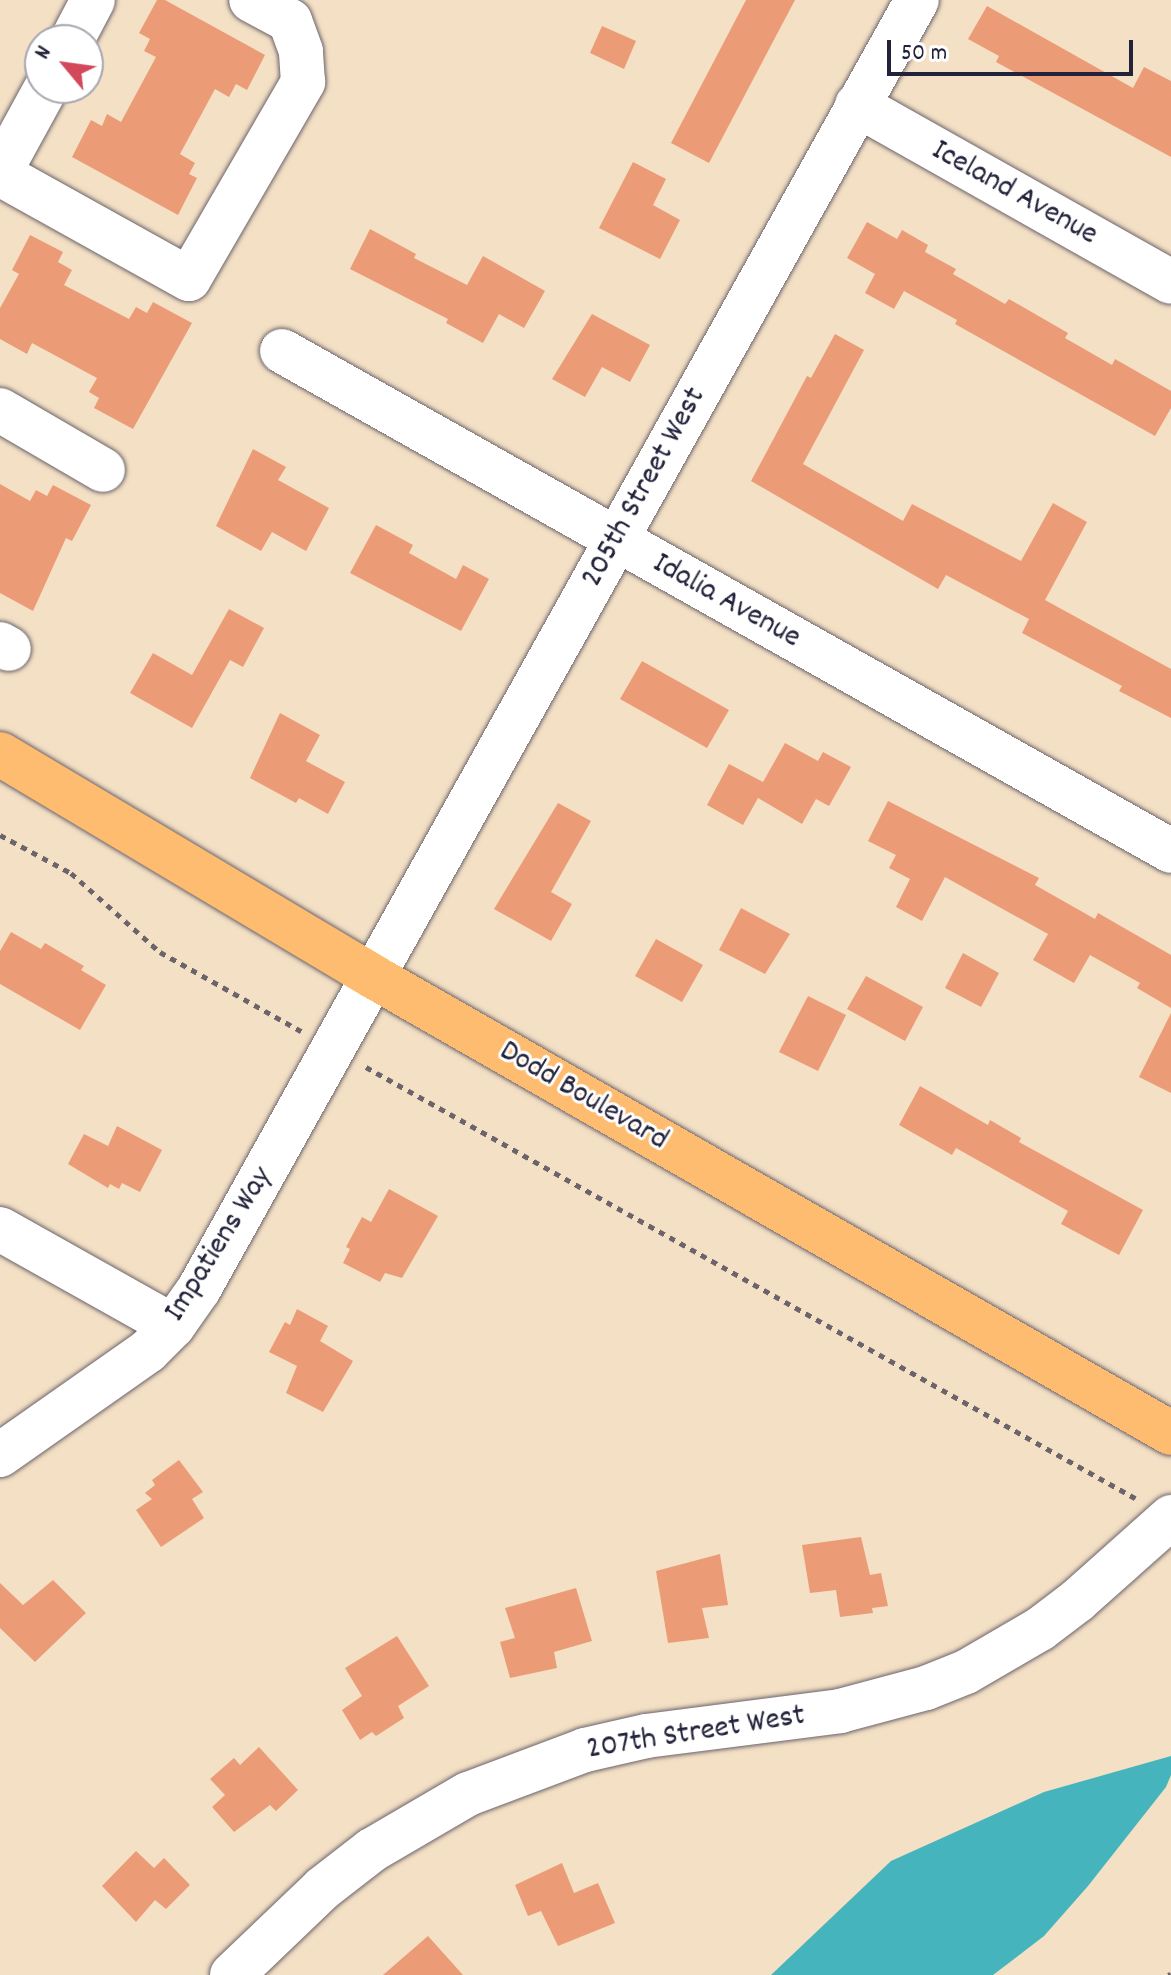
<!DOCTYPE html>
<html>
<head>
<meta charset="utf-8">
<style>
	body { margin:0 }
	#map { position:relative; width:1171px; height:1975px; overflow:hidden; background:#f4e0c5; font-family:Dekko,sans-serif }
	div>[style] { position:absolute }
	.water>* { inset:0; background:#45b4bc }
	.building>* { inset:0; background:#eb9c77 }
	.path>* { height:5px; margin-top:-2.5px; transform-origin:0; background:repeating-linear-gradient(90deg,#6c646b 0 6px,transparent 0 12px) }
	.roads { filter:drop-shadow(0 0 2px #6c646b) drop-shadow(0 0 2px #6c646b) }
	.minor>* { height:44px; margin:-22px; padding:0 22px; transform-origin:22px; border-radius:22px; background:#fff }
	.major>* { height:44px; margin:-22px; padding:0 22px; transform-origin:22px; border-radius:22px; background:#febc70 }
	span { translate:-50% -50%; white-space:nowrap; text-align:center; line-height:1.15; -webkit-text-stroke:6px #fff; paint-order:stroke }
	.street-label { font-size:32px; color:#22223b }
	.north { position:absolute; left:24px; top:24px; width:80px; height:80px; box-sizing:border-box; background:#fff; border:2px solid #a7a7b1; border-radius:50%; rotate:299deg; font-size:22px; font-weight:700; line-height:32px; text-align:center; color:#22223b }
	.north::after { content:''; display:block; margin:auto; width:28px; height:36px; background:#d1495b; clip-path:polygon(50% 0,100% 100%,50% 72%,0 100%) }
	.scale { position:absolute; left:887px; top:40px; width:246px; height:36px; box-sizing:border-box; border:4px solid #22223b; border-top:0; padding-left:10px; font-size:24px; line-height:28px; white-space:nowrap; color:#22223b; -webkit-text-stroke:6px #fff; paint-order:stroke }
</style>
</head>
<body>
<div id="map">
	<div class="water">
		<div style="clip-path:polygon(1171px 1756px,1171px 1775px,1166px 1787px,1088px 1886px,1044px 1936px,993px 1975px,771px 1975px,891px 1861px,1044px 1792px)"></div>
	</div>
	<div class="building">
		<div style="clip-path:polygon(157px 0,165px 0,265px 55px,247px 90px,236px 84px,229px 97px,215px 89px,180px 154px,195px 163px,189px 174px,197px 178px,178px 215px,72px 157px,91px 120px,102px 126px,107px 114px,121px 122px,156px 57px,144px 51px,150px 39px,139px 33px)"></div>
		<div style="clip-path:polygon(746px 0,795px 0,709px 163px,671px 143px)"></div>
		<div style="clip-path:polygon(987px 6px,1133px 88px,1144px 67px,1171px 81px,1171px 157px,996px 62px,999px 56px,968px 39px)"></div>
		<div style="clip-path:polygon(602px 26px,636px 41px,624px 69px,590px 53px)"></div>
		<div style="clip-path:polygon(633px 162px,666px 179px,653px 205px,680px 220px,660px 259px,599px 228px)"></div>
		<div style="clip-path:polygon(867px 222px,897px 239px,902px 230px,928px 245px,925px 252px,956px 269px,953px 274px,1005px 304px,1009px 299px,1068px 333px,1065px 338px,1112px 365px,1115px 359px,1171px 391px,1171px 408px,1155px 436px,955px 324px,957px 320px,904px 291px,894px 309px,865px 293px,875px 274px,847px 258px)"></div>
		<div style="clip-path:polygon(370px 229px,416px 254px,414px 258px,467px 285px,483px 256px,545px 291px,524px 328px,499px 314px,483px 343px,446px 323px,448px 319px,350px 269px)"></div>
		<div style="clip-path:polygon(30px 235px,63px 252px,58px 262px,72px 270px,64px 285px,129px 319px,136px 307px,147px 313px,153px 302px,192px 323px,133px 429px,94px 408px,99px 398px,89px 392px,97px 378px,32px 343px,27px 354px,0 339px,0 308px,19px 274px,12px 270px)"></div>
		<div style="clip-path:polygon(592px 314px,650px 345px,630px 382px,602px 367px,585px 397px,552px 379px)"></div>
		<div style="clip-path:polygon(835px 334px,864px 350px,803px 464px,903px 521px,912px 504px,1021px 561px,1053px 503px,1087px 522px,1045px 600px,1171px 669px,1171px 718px,1119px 691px,1122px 686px,1022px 633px,1029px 619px,946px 575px,938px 589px,751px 481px,807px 376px,811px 378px)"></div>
		<div style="clip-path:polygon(253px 449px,286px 467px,278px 480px,329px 508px,306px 551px,272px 532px,261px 551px,216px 526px)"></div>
		<div style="clip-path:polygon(0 484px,30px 501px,36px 490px,47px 496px,53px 485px,91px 505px,72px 541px,66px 538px,33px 611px,0 593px)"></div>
		<div style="clip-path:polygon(376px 525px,413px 545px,409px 553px,456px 579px,463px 565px,489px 579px,461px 631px,350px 573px)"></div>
		<div style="clip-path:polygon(229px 609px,264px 628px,243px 667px,230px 660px,192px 728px,130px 693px,153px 653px,192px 675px)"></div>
		<div style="clip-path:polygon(642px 661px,729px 710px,707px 748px,620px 699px)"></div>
		<div style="clip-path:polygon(280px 713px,320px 735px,306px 761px,345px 782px,328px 814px,299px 798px,296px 803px,250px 778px)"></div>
		<div style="clip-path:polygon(785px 743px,818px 761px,823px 752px,851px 767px,829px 806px,816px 799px,802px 824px,758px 798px,743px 825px,707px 805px,729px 764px,763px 782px)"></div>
		<div style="clip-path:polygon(888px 801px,1039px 878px,1035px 885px,1095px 919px,1098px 913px,1171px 955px,1171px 1008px,1137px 988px,1140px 983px,1090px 955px,1074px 983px,1033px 960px,1048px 934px,945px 877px,922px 921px,896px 907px,910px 879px,889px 868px,896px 855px,868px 841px)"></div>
		<div style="clip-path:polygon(558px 803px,591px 821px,551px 892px,572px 904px,551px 941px,494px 909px)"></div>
		<div style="clip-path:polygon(741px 908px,790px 934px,765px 974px,719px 950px)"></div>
		<div style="clip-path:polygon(11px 932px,41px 949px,45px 943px,84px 966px,81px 970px,106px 985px,80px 1030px,0 984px,0 951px)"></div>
		<div style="clip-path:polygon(656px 939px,703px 965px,682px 1002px,635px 976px)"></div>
		<div style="clip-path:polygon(963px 953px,999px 973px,981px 1007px,945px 988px)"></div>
		<div style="clip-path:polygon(866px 976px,923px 1007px,905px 1041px,847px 1009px)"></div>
		<div style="clip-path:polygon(808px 996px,846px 1015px,818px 1071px,779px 1052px)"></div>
		<div style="clip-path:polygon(1171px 1013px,1171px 1093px,1139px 1077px)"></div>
		<div style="clip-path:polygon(920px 1086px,988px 1125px,990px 1120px,1021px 1138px,1019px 1142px,1143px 1210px,1119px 1255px,1061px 1224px,1068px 1211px,956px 1148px,952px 1155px,899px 1125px)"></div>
		<div style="clip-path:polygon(117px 1126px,162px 1150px,140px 1192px,122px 1183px,119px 1189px,110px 1184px,108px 1188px,68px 1164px,84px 1134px,108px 1146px)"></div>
		<div style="clip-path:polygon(389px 1189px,438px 1216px,402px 1278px,385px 1273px,380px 1282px,343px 1263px,350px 1249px,346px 1247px,362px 1217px,371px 1222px)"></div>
		<div style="clip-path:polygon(297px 1309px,328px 1326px,320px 1341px,353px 1361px,323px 1412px,286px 1393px,297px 1366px,269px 1352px,285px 1322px,290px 1325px)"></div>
		<div style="clip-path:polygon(179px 1460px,203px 1492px,192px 1499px,204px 1518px,161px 1547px,136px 1510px,152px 1499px,145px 1493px,155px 1485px,152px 1480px)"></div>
		<div style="clip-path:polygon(861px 1537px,870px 1575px,881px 1573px,888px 1606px,872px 1608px,873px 1613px,840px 1617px,836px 1590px,810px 1593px,802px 1545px)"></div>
		<div style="clip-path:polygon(720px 1554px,728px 1605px,702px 1608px,709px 1638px,668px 1643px,656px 1571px)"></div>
		<div style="clip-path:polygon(53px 1580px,86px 1613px,35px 1662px,0 1628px,0 1583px,23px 1605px)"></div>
		<div style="clip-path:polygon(576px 1588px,592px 1641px,554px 1652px,557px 1668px,510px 1678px,500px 1642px,515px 1638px,505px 1608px)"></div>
		<div style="clip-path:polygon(397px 1636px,429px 1686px,398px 1706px,404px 1718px,376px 1736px,372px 1732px,360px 1740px,342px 1710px,362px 1696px,345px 1668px)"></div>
		<div style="clip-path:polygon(259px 1747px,298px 1790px,276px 1811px,270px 1805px,234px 1832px,212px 1807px,225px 1795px,210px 1779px,234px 1758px,240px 1765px)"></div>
		<div style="clip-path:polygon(136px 1851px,154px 1868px,164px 1858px,190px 1885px,166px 1909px,155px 1900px,136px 1922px,102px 1886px)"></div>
		<div style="clip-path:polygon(562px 1863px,574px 1893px,598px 1883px,615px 1923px,558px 1946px,541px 1911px,528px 1916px,515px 1885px)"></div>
		<div style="clip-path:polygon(428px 1936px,463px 1975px,383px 1975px)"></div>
	</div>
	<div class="path">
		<div style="left:0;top:835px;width:81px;rotate:28.2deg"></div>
		<div style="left:71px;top:873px;width:119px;rotate:41.6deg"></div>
		<div style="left:160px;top:952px;width:162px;rotate:29.3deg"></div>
		<div style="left:366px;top:1067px;width:882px;rotate:29.27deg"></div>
		<div style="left:1168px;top:1975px;width:3px;rotate:-18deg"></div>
	</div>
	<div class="roads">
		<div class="minor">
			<div style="left:72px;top:40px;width:45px;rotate:-62.3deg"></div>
			<div style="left:857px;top:105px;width:360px;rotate:29.4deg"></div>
			<div style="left:0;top:172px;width:96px;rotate:-61.3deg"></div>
			<div style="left:0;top:174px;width:216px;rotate:29.1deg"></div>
			<div style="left:189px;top:279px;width:228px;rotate:-59.9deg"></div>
			<div style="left:303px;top:82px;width:31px;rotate:-94deg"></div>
			<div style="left:301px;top:51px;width:32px;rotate:-110deg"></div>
			<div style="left:290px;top:21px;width:44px;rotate:-151.7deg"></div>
			<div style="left:282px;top:351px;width:1020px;rotate:29.35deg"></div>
			<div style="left:0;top:410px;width:119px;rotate:30.2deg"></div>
			<div style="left:0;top:644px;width:10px;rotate:29deg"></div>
			<div style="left:0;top:1229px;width:198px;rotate:29.3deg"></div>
			<div style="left:0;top:1455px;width:181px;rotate:-35.1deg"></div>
			<div style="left:148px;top:1351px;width:35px;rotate:-45deg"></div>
			<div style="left:173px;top:1326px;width:45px;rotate:-54.9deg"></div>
			<div style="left:199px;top:1289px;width:1475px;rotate:-60.88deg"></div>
			<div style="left:232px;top:1975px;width:126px;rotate:-43.7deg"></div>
			<div style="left:323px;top:1888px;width:62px;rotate:-37.8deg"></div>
			<div style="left:372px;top:1850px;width:111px;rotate:-30.3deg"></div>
			<div style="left:468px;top:1794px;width:125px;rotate:-20.6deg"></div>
			<div style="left:585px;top:1750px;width:63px;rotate:-12.9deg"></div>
			<div style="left:646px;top:1736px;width:196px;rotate:-7.3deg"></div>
			<div style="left:840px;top:1711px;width:89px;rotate:-15deg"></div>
			<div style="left:926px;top:1688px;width:43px;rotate:-21.8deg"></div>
			<div style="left:966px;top:1672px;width:86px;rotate:-30.2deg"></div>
			<div style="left:1040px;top:1629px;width:48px;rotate:-37.3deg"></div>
			<div style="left:1078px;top:1600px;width:125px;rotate:-41.7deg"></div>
		</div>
		<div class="major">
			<div style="left:0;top:754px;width:435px;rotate:30.8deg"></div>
			<div style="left:374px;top:977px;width:918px;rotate:29.78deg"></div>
		</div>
	</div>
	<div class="street-label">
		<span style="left:1014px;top:194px;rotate:29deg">Iceland Avenue</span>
		<span style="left:645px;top:488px;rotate:-61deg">205th Street West</span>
		<span style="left:726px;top:602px;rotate:29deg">Idalia Avenue</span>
		<span style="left:583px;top:1097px;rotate:30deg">Dodd Boulevard</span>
		<span style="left:220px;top:1245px;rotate:-58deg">Impatiens Way</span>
		<span style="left:696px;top:1734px;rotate:-9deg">207th Street West</span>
	</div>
	<div class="north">N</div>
	<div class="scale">50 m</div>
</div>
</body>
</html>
